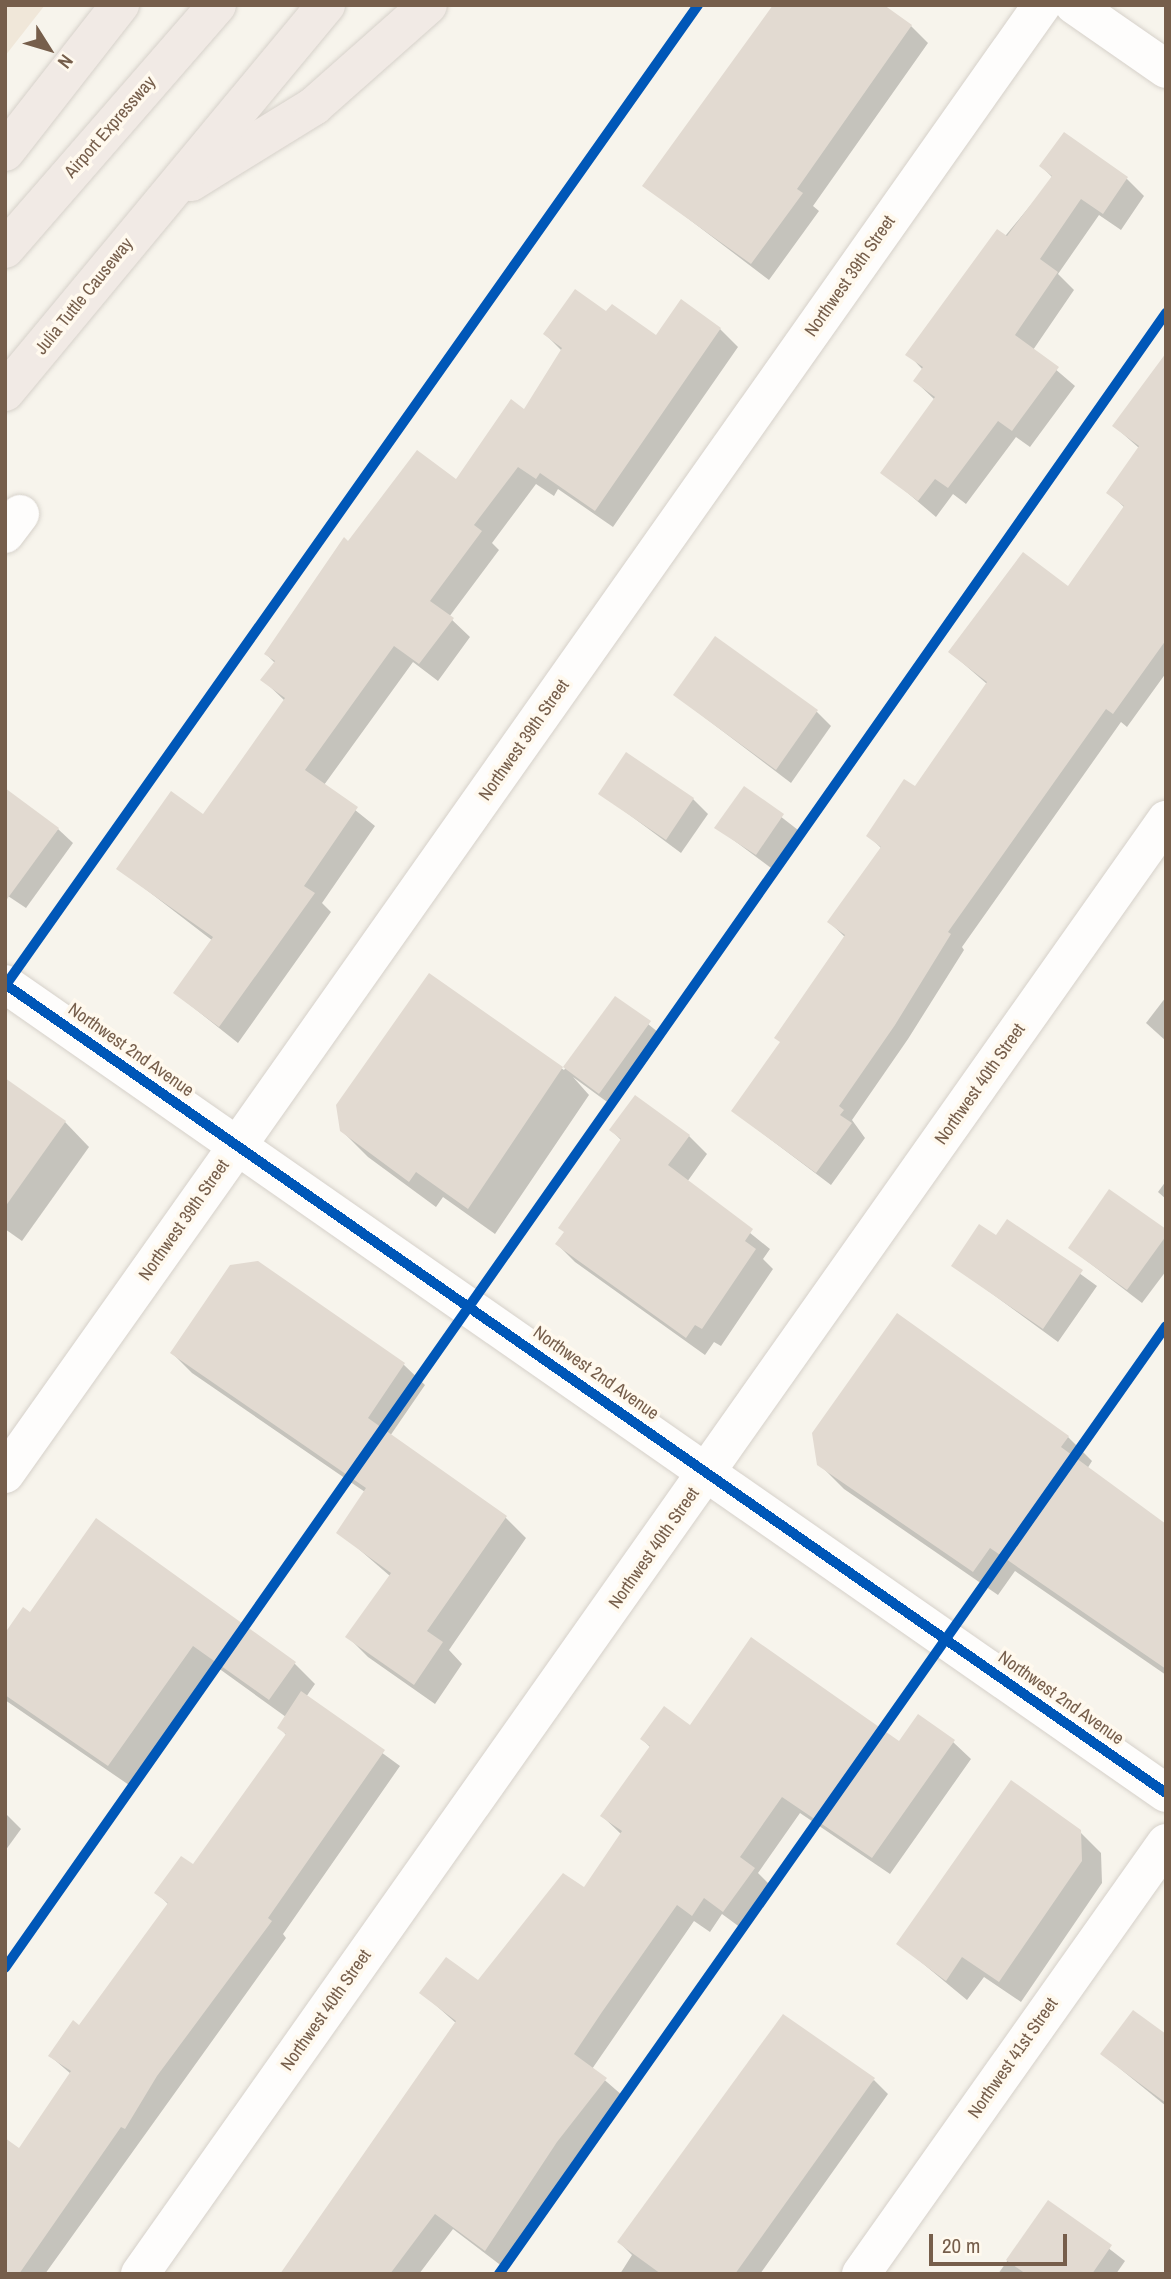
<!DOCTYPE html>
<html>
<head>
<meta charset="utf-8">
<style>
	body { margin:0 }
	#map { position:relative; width:1171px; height:2279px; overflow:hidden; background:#f7f4ec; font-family:"Archivo Narrow",sans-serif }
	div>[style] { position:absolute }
	.residential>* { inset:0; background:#f0e7d9 }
	.shadow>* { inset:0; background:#0003 }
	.building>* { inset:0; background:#e2dad1 }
	.roads { filter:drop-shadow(0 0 2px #d6d1ca) drop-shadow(0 0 2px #d6d1ca) }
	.minor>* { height:38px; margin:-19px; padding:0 19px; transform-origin:19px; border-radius:19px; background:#fefdfc }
	.tertiary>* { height:38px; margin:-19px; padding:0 19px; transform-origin:19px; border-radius:19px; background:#fefdfc }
	.motorway>* { height:38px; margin:-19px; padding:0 19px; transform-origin:19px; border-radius:19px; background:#f1eae5 }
	.cycleway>* { height:10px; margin:-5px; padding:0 5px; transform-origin:5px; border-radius:5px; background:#0057b8 }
	span { translate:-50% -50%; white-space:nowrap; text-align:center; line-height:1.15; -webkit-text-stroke:7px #fff9ee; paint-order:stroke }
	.street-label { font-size:18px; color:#765e4b }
	.frame { position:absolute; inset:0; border:7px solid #765e4b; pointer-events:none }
	.north { position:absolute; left:14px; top:14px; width:70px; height:70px; -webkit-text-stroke:5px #fff9ee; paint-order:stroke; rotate:127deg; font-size:19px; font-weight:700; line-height:28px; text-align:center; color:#765e4b }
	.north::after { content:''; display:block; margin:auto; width:24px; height:32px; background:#765e4b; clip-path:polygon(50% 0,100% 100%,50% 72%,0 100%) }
	.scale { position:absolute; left:929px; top:2234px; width:138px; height:32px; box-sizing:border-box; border:4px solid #765e4b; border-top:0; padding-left:9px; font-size:21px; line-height:24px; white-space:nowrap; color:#765e4b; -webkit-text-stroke:5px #fff9ee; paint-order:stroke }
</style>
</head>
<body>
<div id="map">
	<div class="residential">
		<div style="clip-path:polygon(5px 5px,45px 5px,5px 56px)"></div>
	</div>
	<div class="shadow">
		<div style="clip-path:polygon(911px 26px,928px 43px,813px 206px,819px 211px,769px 280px,644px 185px)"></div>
		<div style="clip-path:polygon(1041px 166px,1127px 179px,1144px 196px,1121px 230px,1099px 215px,1058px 274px,1074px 290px,1033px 350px,1075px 386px,1030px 447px,1016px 437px,966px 504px,953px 494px,936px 517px,883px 472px,935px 400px,915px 381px,923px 370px,908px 354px,1053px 178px)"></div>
		<div style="clip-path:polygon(606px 314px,656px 338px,720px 329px,738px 347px,613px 527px,558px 489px,554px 496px,536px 484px,492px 543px,499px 550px,449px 617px,470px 637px,438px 681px,413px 662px,324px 785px,375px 826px,322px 903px,331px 912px,238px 1043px,175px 993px,213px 941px,118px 868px,203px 816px,285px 701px,263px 680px,275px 663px,266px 654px,349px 543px,456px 482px,524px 411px,562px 351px,545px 334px)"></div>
		<div style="clip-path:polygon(1166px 356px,1166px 673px,1127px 727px,1121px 722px,962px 947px,964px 950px,908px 1039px,852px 1120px,865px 1138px,831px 1185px,733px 1111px,782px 1043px,845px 937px,829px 922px,882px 849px,868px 835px,915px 789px,987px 684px,950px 652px,1068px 588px,1125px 508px,1108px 492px,1139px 448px,1114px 426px)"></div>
		<div style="clip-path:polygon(675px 695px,817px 712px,831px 726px,791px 783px)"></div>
		<div style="clip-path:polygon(744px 788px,798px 830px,771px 868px,716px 827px)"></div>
		<div style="clip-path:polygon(600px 793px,693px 799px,708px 814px,681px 853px)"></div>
		<div style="clip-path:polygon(58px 829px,73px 843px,26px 908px,5px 894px)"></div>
		<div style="clip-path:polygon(429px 976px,564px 1070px,616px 998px,664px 1037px,614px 1107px,573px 1077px,589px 1095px,495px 1234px,443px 1197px,436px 1207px,368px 1157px,341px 1130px)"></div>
		<div style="clip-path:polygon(1166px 997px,1166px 1041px,1146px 1023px)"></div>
		<div style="clip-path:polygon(5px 1080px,65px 1122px,89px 1147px,22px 1241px,5px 1229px)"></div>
		<div style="clip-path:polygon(611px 1130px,689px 1136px,707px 1154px,687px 1182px,770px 1249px,763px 1259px,773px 1269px,721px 1346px,714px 1342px,705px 1355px,575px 1262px,557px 1244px,622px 1141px)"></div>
		<div style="clip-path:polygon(1166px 1181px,1166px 1199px,1158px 1192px)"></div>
		<div style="clip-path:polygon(1007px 1221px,1097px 1286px,1058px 1342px,953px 1265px,996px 1237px)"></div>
		<div style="clip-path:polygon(1166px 1231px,1166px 1271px,1142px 1303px,1070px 1248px)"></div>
		<div style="clip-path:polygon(258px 1263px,404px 1365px,425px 1385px,390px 1436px,505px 1517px,526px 1538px,449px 1650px,462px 1664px,435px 1704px,368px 1657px,348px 1637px,390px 1576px,339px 1532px,365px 1492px,192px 1373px,172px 1353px)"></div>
		<div style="clip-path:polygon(1068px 1437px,1092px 1461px,1087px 1469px,1166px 1537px,1166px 1675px,1015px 1571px,998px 1595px,844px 1489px,819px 1464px)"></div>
		<div style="clip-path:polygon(97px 1520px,295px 1664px,315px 1684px,306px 1697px,400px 1766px,283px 1934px,286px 1938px,45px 2274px,5px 2274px,19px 2150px,71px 2074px,50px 2056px,79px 2027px,169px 1905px,157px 1893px,194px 1867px,287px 1736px,279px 1727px,286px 1717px,214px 1665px,129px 1785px,5px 1700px,5px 1636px,30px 1614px)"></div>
		<div style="clip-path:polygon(691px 1727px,900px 1743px,953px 1742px,971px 1759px,890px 1874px,800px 1813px,758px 1873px,771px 1886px,741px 1928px,722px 1914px,710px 1932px,694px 1921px,592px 2069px,623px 2096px,574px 2159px,503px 2267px,453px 2229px,419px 2274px,282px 2274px,457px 2024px,422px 1993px,478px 1982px,584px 1889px,622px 1835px,602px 1816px,651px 1748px,642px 1739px)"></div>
		<div style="clip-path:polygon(5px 1813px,21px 1829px,5px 1851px)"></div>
		<div style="clip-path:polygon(1080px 1832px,1101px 1853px,1102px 1883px,1021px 2002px,984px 1977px,967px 2000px,898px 1943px)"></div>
		<div style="clip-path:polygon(1166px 2036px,1166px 2106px,1102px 2054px)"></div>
		<div style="clip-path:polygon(874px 2080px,888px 2094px,760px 2274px,620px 2274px,632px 2255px,619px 2242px)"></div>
		<div style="clip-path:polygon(1049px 2202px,1125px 2261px,1116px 2274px,998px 2274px)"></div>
	</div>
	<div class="building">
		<div style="clip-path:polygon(773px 5px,884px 5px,912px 25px,797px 189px,803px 193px,751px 264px,642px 186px)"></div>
		<div style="clip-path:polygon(1064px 132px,1128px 177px,1103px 214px,1081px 199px,1040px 259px,1058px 272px,1015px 335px,1059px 367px,1012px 431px,998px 421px,948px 488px,935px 479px,918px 501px,880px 473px,935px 397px,913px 381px,923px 367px,905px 355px,997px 229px,1007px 236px,1052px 176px,1039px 166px)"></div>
		<div style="clip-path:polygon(575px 289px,606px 311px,612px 304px,656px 335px,681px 299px,721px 328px,595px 511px,540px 473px,536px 479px,518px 467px,474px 525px,482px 531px,430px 601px,454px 618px,419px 664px,394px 646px,305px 770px,358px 807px,304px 886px,315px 893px,219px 1027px,173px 993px,213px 937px,116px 869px,171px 791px,203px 814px,285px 698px,260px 680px,275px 661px,264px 654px,344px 537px,348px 541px,417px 450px,456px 479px,511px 399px,524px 409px,562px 348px,543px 334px)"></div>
		<div style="clip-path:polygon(1166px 353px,1166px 640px,1113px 714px,1106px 709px,948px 932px,951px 934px,895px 1025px,839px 1106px,844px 1110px,840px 1115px,852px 1123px,816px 1173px,731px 1111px,780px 1042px,774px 1038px,845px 935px,827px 922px,881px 847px,866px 836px,904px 779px,915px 786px,987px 682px,948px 652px,1023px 552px,1068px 586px,1124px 506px,1106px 493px,1139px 446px,1112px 426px)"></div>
		<div style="clip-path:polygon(715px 636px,818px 710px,776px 770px,673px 695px)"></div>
		<div style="clip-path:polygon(626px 752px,694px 798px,666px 840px,598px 794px)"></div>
		<div style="clip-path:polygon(744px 786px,784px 814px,756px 855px,714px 828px)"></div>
		<div style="clip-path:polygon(5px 788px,59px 828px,5px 902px)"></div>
		<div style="clip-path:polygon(429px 973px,563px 1067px,468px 1209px,416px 1172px,409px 1182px,340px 1131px,336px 1105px)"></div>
		<div style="clip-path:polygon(615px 996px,651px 1021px,599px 1094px,563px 1067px)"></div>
		<div style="clip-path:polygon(5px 1078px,66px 1121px,5px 1207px)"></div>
		<div style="clip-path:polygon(635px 1095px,690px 1135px,668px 1165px,753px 1229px,745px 1241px,756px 1249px,702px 1329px,695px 1325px,686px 1338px,555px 1244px,564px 1232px,558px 1228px,621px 1139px,609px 1130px)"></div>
		<div style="clip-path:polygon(1109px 1189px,1166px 1229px,1166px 1236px,1127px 1290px,1068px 1248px)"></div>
		<div style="clip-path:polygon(1007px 1219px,1083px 1270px,1043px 1329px,951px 1266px,979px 1224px,996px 1235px)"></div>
		<div style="clip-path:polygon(258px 1261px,405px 1363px,368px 1418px,507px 1516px,427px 1631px,443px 1642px,414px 1685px,345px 1637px,391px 1573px,336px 1533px,366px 1488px,170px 1353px,230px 1265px)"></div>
		<div style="clip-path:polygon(897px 1313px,1069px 1436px,1061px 1447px,1166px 1524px,1166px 1669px,990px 1548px,973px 1572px,817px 1465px,812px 1433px)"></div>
		<div style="clip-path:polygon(96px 1518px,296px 1662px,269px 1700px,193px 1646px,108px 1766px,5px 1695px,5px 1633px,23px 1607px,30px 1612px)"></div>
		<div style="clip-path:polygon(751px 1637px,899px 1741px,918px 1714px,955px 1740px,872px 1858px,782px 1797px,740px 1857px,755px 1868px,723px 1912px,704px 1898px,692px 1916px,677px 1905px,602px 2012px,574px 2054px,607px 2078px,557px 2142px,485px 2251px,435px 2214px,390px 2274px,280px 2274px,456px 2021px,419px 1993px,446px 1957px,478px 1980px,563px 1873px,584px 1887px,622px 1831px,600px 1816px,650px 1746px,640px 1739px,664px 1706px,690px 1725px)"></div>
		<div style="clip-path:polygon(301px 1691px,385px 1750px,268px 1918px,272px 1921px,157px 2076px,125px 2129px,121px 2127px,19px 2274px,5px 2274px,5px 2138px,19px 2148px,71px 2071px,48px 2056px,73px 2020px,79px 2025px,168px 1903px,154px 1893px,181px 1856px,193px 1864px,286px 1734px,277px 1728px)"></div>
		<div style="clip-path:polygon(1011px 1780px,1081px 1830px,1082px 1861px,999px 1982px,962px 1957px,946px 1981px,896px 1944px)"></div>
		<div style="clip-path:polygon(1133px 2010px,1166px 2034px,1166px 2103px,1100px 2054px)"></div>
		<div style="clip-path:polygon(783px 2014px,875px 2078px,735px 2274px,661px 2274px,617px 2242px)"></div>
		<div style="clip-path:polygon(1048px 2200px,1112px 2245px,1092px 2274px,1026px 2274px,1006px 2260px)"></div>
	</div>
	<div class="roads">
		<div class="minor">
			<div style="left:5px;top:534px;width:25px;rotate:-53deg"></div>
			<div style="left:238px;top:1145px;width:1395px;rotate:-54.81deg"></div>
			<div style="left:140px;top:2274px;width:1780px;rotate:-54.79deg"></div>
			<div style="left:861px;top:2274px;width:528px;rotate:-54.71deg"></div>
		</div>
		<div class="tertiary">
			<div style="left:1074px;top:5px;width:112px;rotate:34.8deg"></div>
			<div style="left:5px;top:984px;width:1415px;rotate:34.87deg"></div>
			<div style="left:5px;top:1474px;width:403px;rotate:-54.7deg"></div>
		</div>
		<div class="motorway">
			<div style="left:5px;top:152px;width:187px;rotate:-52deg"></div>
			<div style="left:191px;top:182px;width:145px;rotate:-31.7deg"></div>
			<div style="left:314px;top:106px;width:152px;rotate:-41.5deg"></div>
			<div style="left:5px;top:249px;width:323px;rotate:-49deg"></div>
			<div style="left:5px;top:392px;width:503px;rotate:-50.33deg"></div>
		</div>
	</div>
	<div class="cycleway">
		<div style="left:5px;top:984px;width:1415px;rotate:34.87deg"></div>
		<div style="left:5px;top:986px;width:1201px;rotate:-54.76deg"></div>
		<div style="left:5px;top:1968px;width:2022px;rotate:-54.95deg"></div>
		<div style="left:499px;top:2274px;width:1159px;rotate:-54.87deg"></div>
	</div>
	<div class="street-label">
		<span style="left:110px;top:127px;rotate:-49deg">Airport Expressway</span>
		<span style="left:850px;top:276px;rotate:-55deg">Northwest 39th Street</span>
		<span style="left:84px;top:296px;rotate:-51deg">Julia Tuttle Causeway</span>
		<span style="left:524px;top:740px;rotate:-55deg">Northwest 39th Street</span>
		<span style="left:131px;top:1050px;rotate:35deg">Northwest 2nd Avenue</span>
		<span style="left:980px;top:1084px;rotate:-55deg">Northwest 40th Street</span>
		<span style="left:184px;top:1220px;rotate:-55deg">Northwest 39th Street</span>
		<span style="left:596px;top:1373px;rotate:35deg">Northwest 2nd Avenue</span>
		<span style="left:654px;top:1548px;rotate:-55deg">Northwest 40th Street</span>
		<span style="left:1061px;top:1698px;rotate:35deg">Northwest 2nd Avenue</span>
		<span style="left:326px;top:2010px;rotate:-55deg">Northwest 40th Street</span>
		<span style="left:1013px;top:2058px;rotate:-55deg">Northwest 41st Street</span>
	</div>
	<div class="frame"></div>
	<div class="north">N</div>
	<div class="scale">20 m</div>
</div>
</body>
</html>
